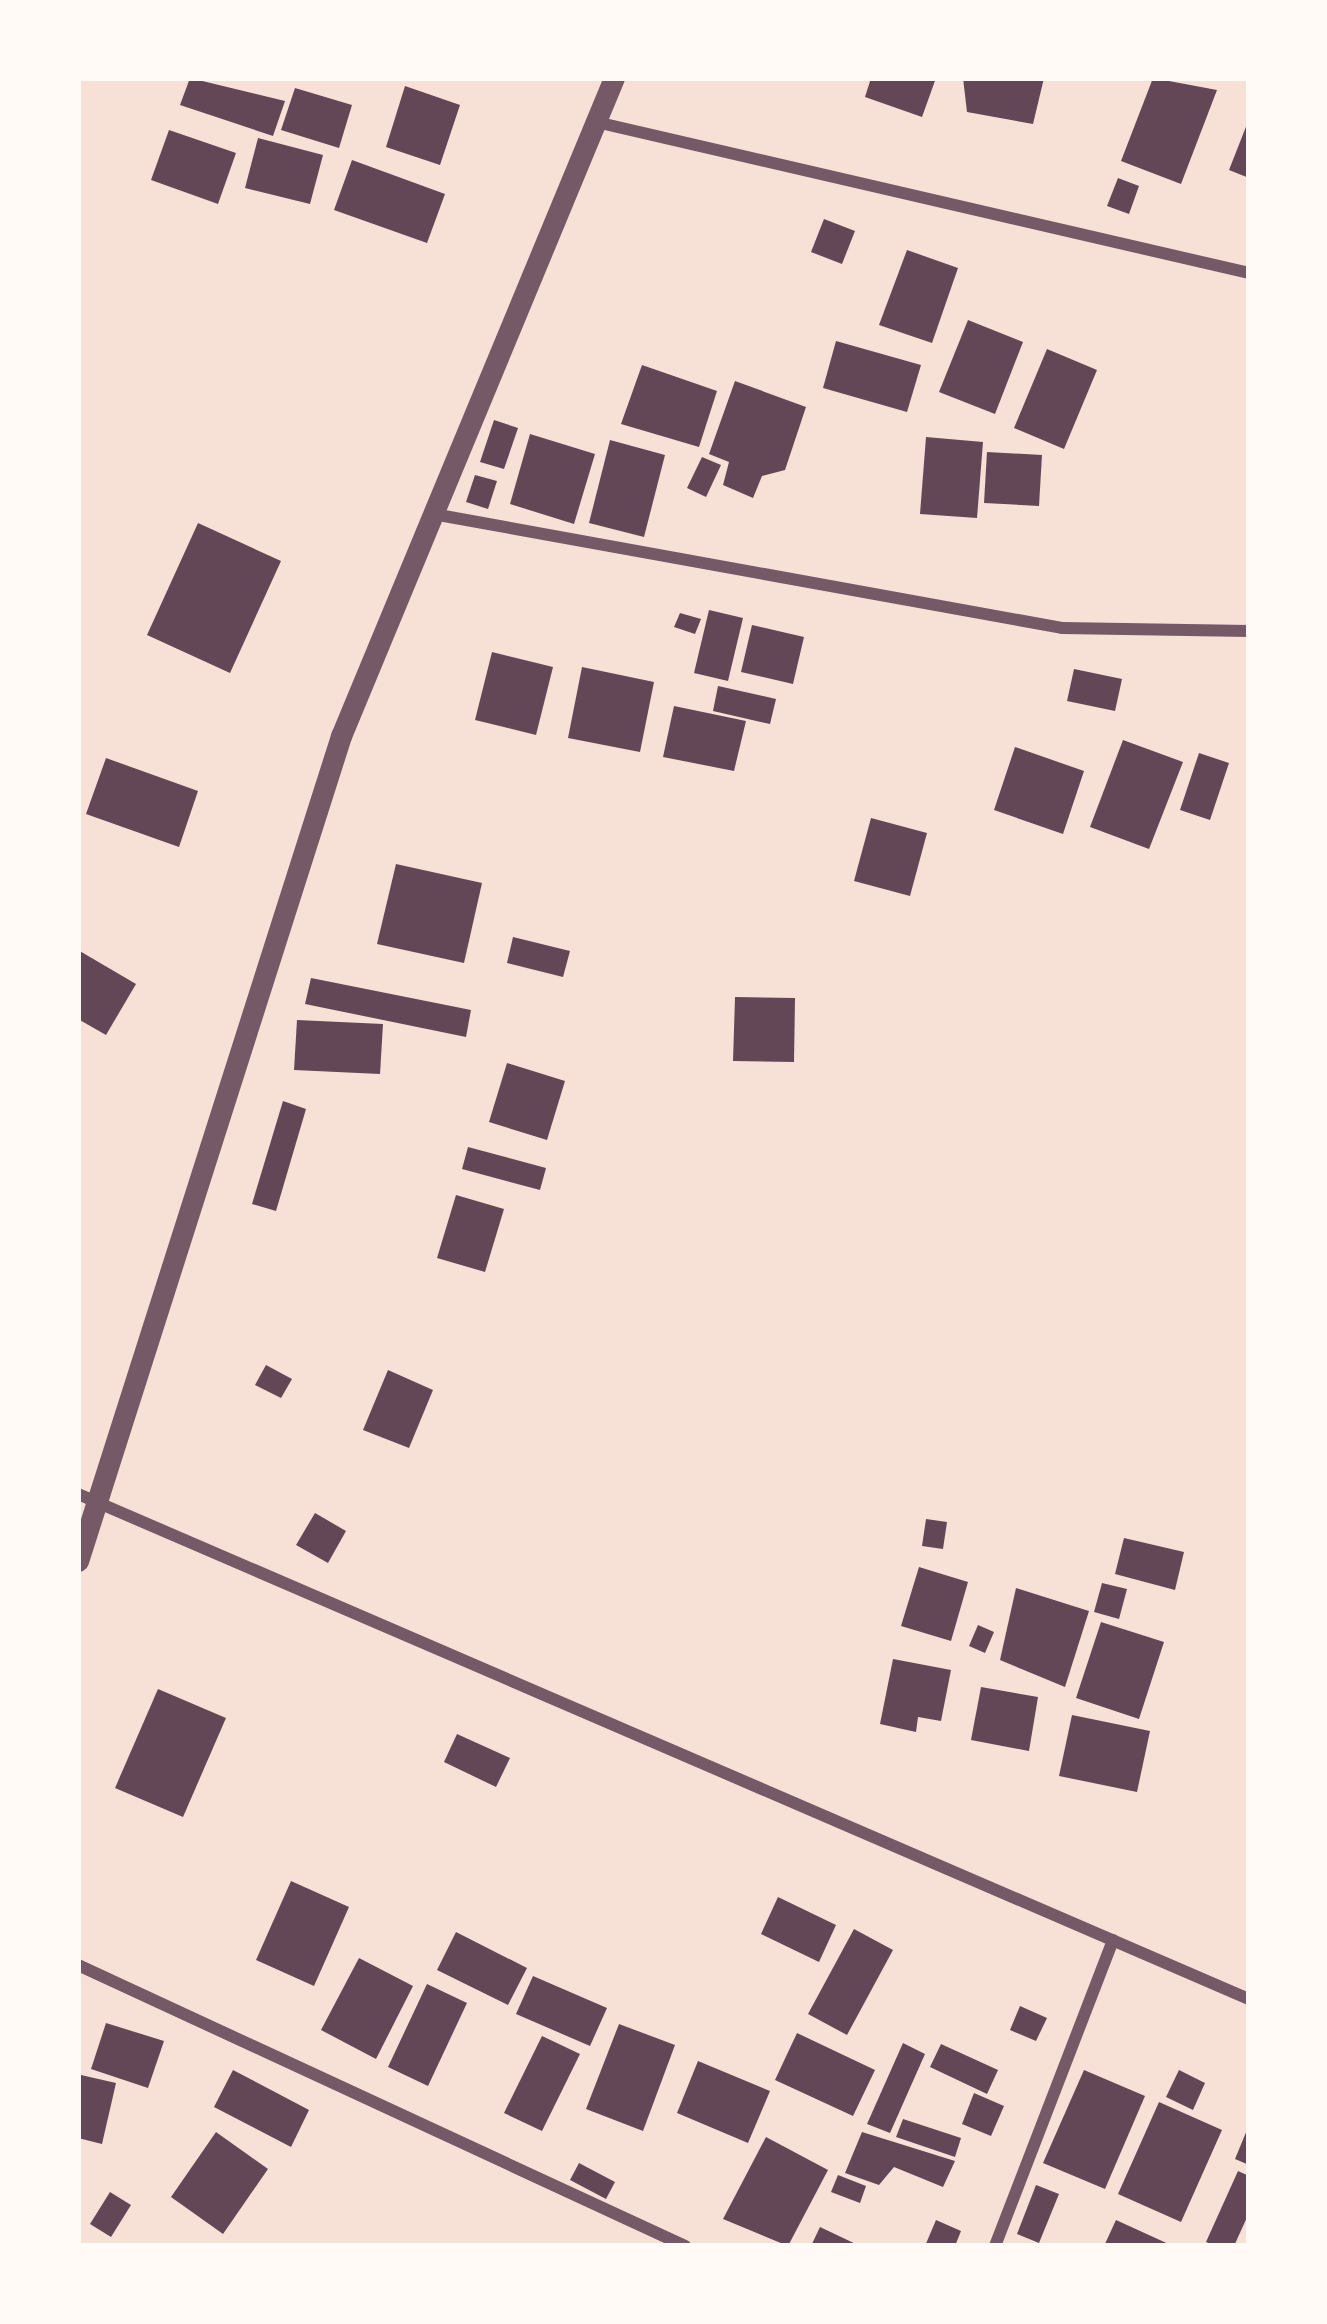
<!DOCTYPE html>
<html>
<head>
<meta charset="utf-8">
<style>
	body { margin:0 }
	#map { position:relative; width:1327px; height:2324px; overflow:hidden; background:#f7e1d7; font-family:"Zilla Slab",serif }
	div>[style] { position:absolute }
	.building>* { inset:0; background:#644757 }
	.minor>* { height:12px; margin:-6px; padding:0 6px; transform-origin:6px; border-radius:6px; background:#755966 }
	.tertiary>* { height:21px; margin:-10.5px; padding:0 10.5px; transform-origin:10.5px; border-radius:10.5px; background:#755966 }
	span { translate:-50% -50%; white-space:nowrap; text-align:center; line-height:1.15; -webkit-text-stroke:12px #fffaf5; paint-order:stroke }
	.frame { position:absolute; inset:0; border:81px solid #fffaf5; pointer-events:none }
</style>
</head>
<body>
<div id="map">
	<div class="building">
		<div style="clip-path:polygon(190px 78px,285px 101px,273px 136px,180px 105px)"></div>
		<div style="clip-path:polygon(871px 78px,936px 78px,922px 117px,865px 97px)"></div>
		<div style="clip-path:polygon(963px 78px,1044px 78px,1033px 124px,967px 112px)"></div>
		<div style="clip-path:polygon(1153px 78px,1217px 90px,1181px 184px,1121px 161px)"></div>
		<div style="clip-path:polygon(405px 86px,460px 105px,440px 165px,386px 147px)"></div>
		<div style="clip-path:polygon(295px 88px,352px 105px,339px 148px,281px 130px)"></div>
		<div style="clip-path:polygon(1249px 119px,1249px 178px,1229px 170px)"></div>
		<div style="clip-path:polygon(169px 130px,236px 153px,218px 204px,151px 180px)"></div>
		<div style="clip-path:polygon(258px 138px,323px 155px,310px 204px,245px 188px)"></div>
		<div style="clip-path:polygon(352px 160px,445px 194px,427px 243px,334px 210px)"></div>
		<div style="clip-path:polygon(1118px 178px,1139px 186px,1129px 214px,1107px 206px)"></div>
		<div style="clip-path:polygon(824px 219px,855px 231px,842px 264px,811px 252px)"></div>
		<div style="clip-path:polygon(907px 250px,958px 268px,932px 343px,879px 325px)"></div>
		<div style="clip-path:polygon(968px 320px,1023px 342px,995px 414px,939px 392px)"></div>
		<div style="clip-path:polygon(836px 341px,921px 365px,907px 412px,823px 388px)"></div>
		<div style="clip-path:polygon(1047px 349px,1097px 370px,1064px 449px,1014px 428px)"></div>
		<div style="clip-path:polygon(642px 365px,717px 391px,699px 447px,621px 424px)"></div>
		<div style="clip-path:polygon(735px 381px,806px 407px,785px 470px,762px 476px,753px 498px,723px 485px,729px 462px,709px 454px)"></div>
		<div style="clip-path:polygon(494px 420px,518px 428px,504px 469px,480px 462px)"></div>
		<div style="clip-path:polygon(530px 434px,595px 454px,574px 524px,510px 504px)"></div>
		<div style="clip-path:polygon(926px 437px,983px 442px,977px 518px,920px 514px)"></div>
		<div style="clip-path:polygon(610px 440px,665px 455px,644px 537px,589px 523px)"></div>
		<div style="clip-path:polygon(987px 452px,1042px 455px,1039px 506px,984px 503px)"></div>
		<div style="clip-path:polygon(702px 457px,721px 465px,706px 497px,687px 488px)"></div>
		<div style="clip-path:polygon(475px 475px,497px 481px,488px 509px,466px 502px)"></div>
		<div style="clip-path:polygon(198px 523px,281px 561px,230px 673px,147px 635px)"></div>
		<div style="clip-path:polygon(709px 610px,743px 618px,728px 681px,694px 673px)"></div>
		<div style="clip-path:polygon(680px 613px,701px 619px,695px 634px,674px 627px)"></div>
		<div style="clip-path:polygon(752px 625px,804px 637px,793px 684px,741px 672px)"></div>
		<div style="clip-path:polygon(492px 652px,553px 667px,536px 735px,475px 720px)"></div>
		<div style="clip-path:polygon(582px 667px,654px 682px,640px 752px,568px 738px)"></div>
		<div style="clip-path:polygon(1074px 669px,1122px 679px,1115px 711px,1067px 701px)"></div>
		<div style="clip-path:polygon(718px 686px,776px 699px,770px 724px,713px 711px)"></div>
		<div style="clip-path:polygon(674px 706px,746px 721px,734px 771px,663px 757px)"></div>
		<div style="clip-path:polygon(1123px 740px,1183px 762px,1149px 849px,1090px 827px)"></div>
		<div style="clip-path:polygon(1015px 747px,1084px 771px,1063px 834px,994px 810px)"></div>
		<div style="clip-path:polygon(1199px 753px,1229px 763px,1210px 820px,1180px 810px)"></div>
		<div style="clip-path:polygon(106px 758px,198px 791px,179px 847px,86px 814px)"></div>
		<div style="clip-path:polygon(871px 818px,927px 833px,910px 896px,854px 881px)"></div>
		<div style="clip-path:polygon(396px 864px,482px 883px,464px 963px,377px 944px)"></div>
		<div style="clip-path:polygon(513px 937px,570px 951px,563px 977px,507px 963px)"></div>
		<div style="clip-path:polygon(78px 950px,136px 984px,106px 1035px,78px 1019px)"></div>
		<div style="clip-path:polygon(311px 978px,471px 1010px,466px 1037px,305px 1004px)"></div>
		<div style="clip-path:polygon(735px 997px,795px 998px,794px 1062px,733px 1061px)"></div>
		<div style="clip-path:polygon(297px 1020px,383px 1024px,380px 1074px,294px 1070px)"></div>
		<div style="clip-path:polygon(507px 1063px,565px 1081px,547px 1140px,489px 1122px)"></div>
		<div style="clip-path:polygon(283px 1101px,306px 1109px,276px 1211px,252px 1204px)"></div>
		<div style="clip-path:polygon(468px 1147px,546px 1168px,540px 1190px,462px 1169px)"></div>
		<div style="clip-path:polygon(456px 1195px,504px 1209px,485px 1272px,437px 1258px)"></div>
		<div style="clip-path:polygon(266px 1365px,292px 1379px,281px 1398px,255px 1385px)"></div>
		<div style="clip-path:polygon(388px 1370px,433px 1390px,409px 1448px,363px 1430px)"></div>
		<div style="clip-path:polygon(315px 1513px,346px 1531px,328px 1563px,296px 1545px)"></div>
		<div style="clip-path:polygon(926px 1519px,947px 1522px,943px 1549px,922px 1546px)"></div>
		<div style="clip-path:polygon(1124px 1538px,1184px 1552px,1175px 1590px,1115px 1574px)"></div>
		<div style="clip-path:polygon(919px 1567px,968px 1582px,951px 1641px,901px 1626px)"></div>
		<div style="clip-path:polygon(1102px 1583px,1127px 1589px,1119px 1619px,1094px 1612px)"></div>
		<div style="clip-path:polygon(1016px 1588px,1089px 1611px,1065px 1687px,1000px 1660px)"></div>
		<div style="clip-path:polygon(1101px 1622px,1164px 1642px,1139px 1719px,1076px 1698px)"></div>
		<div style="clip-path:polygon(978px 1625px,994px 1632px,985px 1653px,969px 1646px)"></div>
		<div style="clip-path:polygon(893px 1659px,951px 1670px,941px 1721px,918px 1717px,916px 1732px,880px 1724px)"></div>
		<div style="clip-path:polygon(981px 1687px,1038px 1697px,1029px 1751px,971px 1740px)"></div>
		<div style="clip-path:polygon(158px 1689px,226px 1718px,183px 1817px,115px 1788px)"></div>
		<div style="clip-path:polygon(1072px 1715px,1150px 1731px,1137px 1792px,1059px 1776px)"></div>
		<div style="clip-path:polygon(457px 1734px,510px 1758px,496px 1787px,444px 1762px)"></div>
		<div style="clip-path:polygon(291px 1881px,349px 1907px,314px 1986px,256px 1960px)"></div>
		<div style="clip-path:polygon(778px 1897px,836px 1925px,819px 1962px,761px 1934px)"></div>
		<div style="clip-path:polygon(854px 1929px,893px 1950px,847px 2035px,808px 2014px)"></div>
		<div style="clip-path:polygon(456px 1932px,527px 1968px,508px 2005px,437px 1970px)"></div>
		<div style="clip-path:polygon(359px 1958px,413px 1986px,376px 2059px,321px 2030px)"></div>
		<div style="clip-path:polygon(533px 1976px,607px 2008px,590px 2046px,516px 2014px)"></div>
		<div style="clip-path:polygon(427px 1984px,467px 2003px,428px 2086px,388px 2067px)"></div>
		<div style="clip-path:polygon(1020px 2006px,1047px 2018px,1036px 2041px,1010px 2030px)"></div>
		<div style="clip-path:polygon(106px 2023px,164px 2041px,148px 2088px,91px 2069px)"></div>
		<div style="clip-path:polygon(619px 2024px,675px 2045px,643px 2131px,586px 2109px)"></div>
		<div style="clip-path:polygon(797px 2033px,875px 2070px,853px 2116px,775px 2080px)"></div>
		<div style="clip-path:polygon(542px 2036px,580px 2054px,542px 2131px,504px 2113px)"></div>
		<div style="clip-path:polygon(903px 2043px,925px 2054px,890px 2133px,867px 2124px)"></div>
		<div style="clip-path:polygon(941px 2044px,998px 2070px,987px 2094px,930px 2067px)"></div>
		<div style="clip-path:polygon(698px 2061px,770px 2091px,748px 2143px,677px 2113px)"></div>
		<div style="clip-path:polygon(233px 2070px,309px 2110px,291px 2147px,214px 2107px)"></div>
		<div style="clip-path:polygon(1084px 2070px,1145px 2096px,1105px 2189px,1043px 2163px)"></div>
		<div style="clip-path:polygon(1179px 2070px,1205px 2083px,1193px 2110px,1166px 2097px)"></div>
		<div style="clip-path:polygon(81px 2075px,116px 2083px,102px 2144px,78px 2138px)"></div>
		<div style="clip-path:polygon(974px 2093px,1004px 2106px,991px 2136px,962px 2124px)"></div>
		<div style="clip-path:polygon(1159px 2102px,1222px 2130px,1181px 2222px,1118px 2194px)"></div>
		<div style="clip-path:polygon(903px 2119px,961px 2138px,955px 2157px,896px 2137px)"></div>
		<div style="clip-path:polygon(1249px 2125px,1249px 2165px,1235px 2159px)"></div>
		<div style="clip-path:polygon(216px 2132px,268px 2169px,223px 2234px,171px 2197px)"></div>
		<div style="clip-path:polygon(862px 2132px,955px 2161px,943px 2187px,894px 2167px,879px 2185px,845px 2173px)"></div>
		<div style="clip-path:polygon(766px 2137px,828px 2170px,788px 2246px,723px 2219px)"></div>
		<div style="clip-path:polygon(579px 2163px,615px 2182px,606px 2199px,570px 2180px)"></div>
		<div style="clip-path:polygon(1238px 2171px,1249px 2176px,1249px 2213px,1234px 2246px,1216px 2246px,1206px 2242px)"></div>
		<div style="clip-path:polygon(838px 2175px,866px 2186px,860px 2203px,831px 2192px)"></div>
		<div style="clip-path:polygon(1036px 2185px,1059px 2194px,1039px 2243px,1017px 2234px)"></div>
		<div style="clip-path:polygon(110px 2192px,131px 2205px,111px 2237px,90px 2224px)"></div>
		<div style="clip-path:polygon(936px 2220px,961px 2231px,955px 2246px,925px 2246px)"></div>
		<div style="clip-path:polygon(1116px 2220px,1173px 2246px,1104px 2246px)"></div>
		<div style="clip-path:polygon(820px 2227px,860px 2246px,811px 2246px)"></div>
	</div>
	<div class="minor">
		<div style="left:596px;top:122px;width:670px;rotate:13.02deg"></div>
		<div style="left:433px;top:514px;width:639px;rotate:10.27deg"></div>
		<div style="left:1062px;top:628px;width:187px;rotate:0.9deg"></div>
		<div style="left:78px;top:1494px;width:1275px;rotate:23.33deg"></div>
		<div style="left:78px;top:1965px;width:669px;rotate:24.84deg"></div>
		<div style="left:995px;top:2246px;width:328px;rotate:-68.9deg"></div>
	</div>
	<div class="tertiary">
		<div style="left:78px;top:1561px;width:866px;rotate:-72.32deg"></div>
		<div style="left:341px;top:736px;width:712px;rotate:-67.47deg"></div>
	</div>
	<div class="frame"></div>
</div>
</body>
</html>
